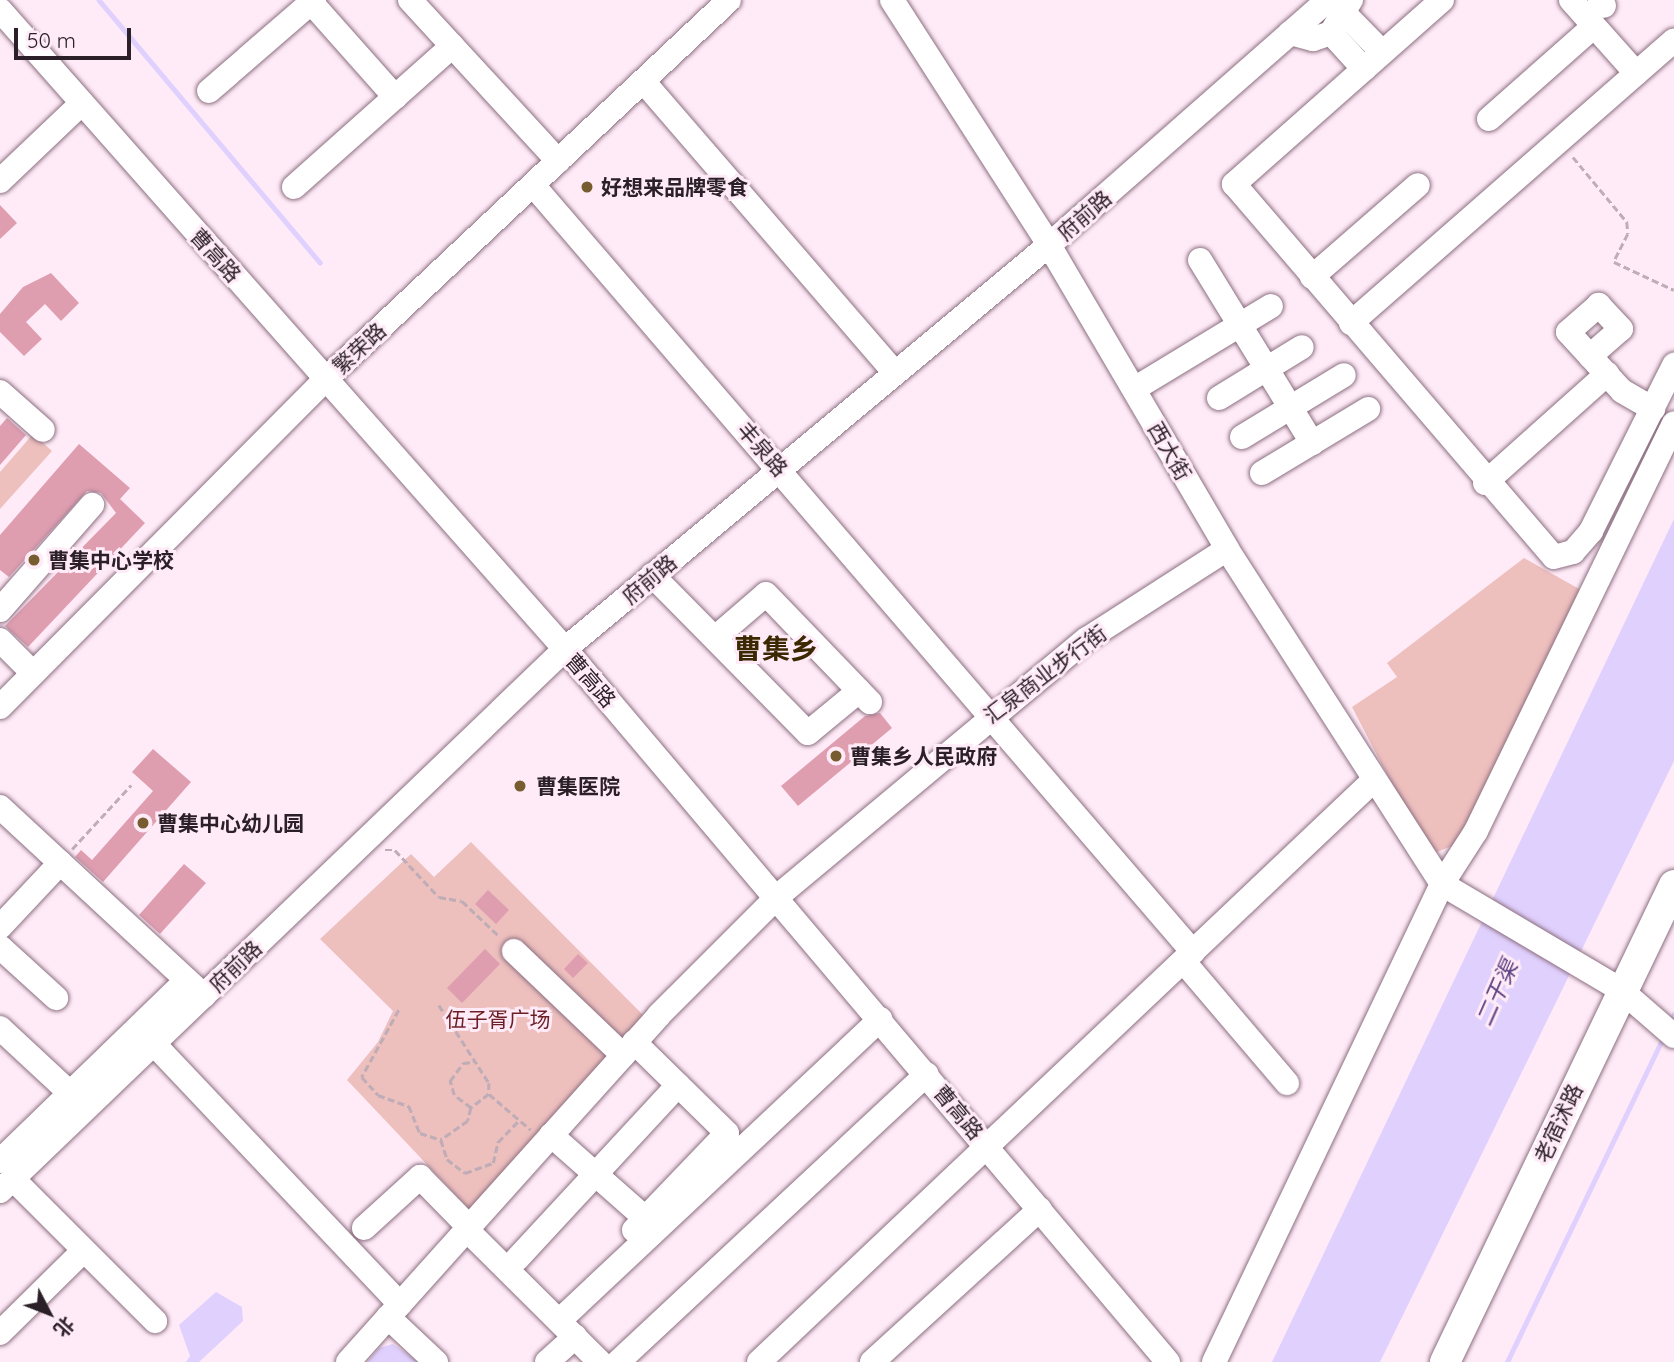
<!DOCTYPE html>
<html>
<head>
<meta charset="utf-8">
<style>
	body { margin:0 }
	#map { position:relative; width:1674px; height:1362px; overflow:hidden; background:#ffebf7; font-family:Quicksand,"Noto Sans SC",sans-serif }
	div>[style] { position:absolute }
	.green>* { inset:0; background:#edbfbd }
	.water>* { inset:0; background:#e0d0fd }
	.stream>* { height:4.5px; margin:-2.25px; padding:0 2.25px; transform-origin:2.25px; border-radius:2.25px; background:#e0d0fd }
	.building>* { inset:0; background:#de9eb0 }
	.path>* { height:2.5px; margin-top:-1.25px; transform-origin:0; background:repeating-linear-gradient(90deg,#beacb7 0 7px,transparent 0 10.5px) }
	.roads { filter:drop-shadow(0 0 2px #8c6f81) drop-shadow(0 0 2px #8c6f81) }
	.minor>* { height:24px; margin:-12px; padding:0 12px; transform-origin:12px; border-radius:12px; background:#fff }
	.major>* { height:30px; margin:-15px; padding:0 15px; transform-origin:15px; border-radius:15px; background:#fff }
	.dots>* { width:19px; height:19px; translate:-50% -50%; box-sizing:border-box; border:4px solid #ffebf7; border-radius:50% }
	span { translate:-50% -50%; white-space:nowrap; text-align:center; line-height:1.15; -webkit-text-stroke:6px #ffebf7; paint-order:stroke }
	.poi-label { font-size:21px; color:#2b2027; font-weight:700 }
	.left { translate:0 -50%; text-align:left }
	.street-label { font-size:21px; color:#2b2027 }
	.park-label { font-size:21px; color:#6b1e24 }
	.water-label { font-size:23px; color:#5a3f81; font-style:italic }
	.district-label { font-size:28px; color:#3b2800; font-weight:700 }
	.north { position:absolute; left:14px; top:1278px; width:70px; height:70px; -webkit-text-stroke:5px #ffebf7; paint-order:stroke; rotate:132deg; font-size:19px; font-weight:700; line-height:28px; text-align:center; color:#2b2027 }
	.north::after { content:''; display:block; margin:auto; width:24px; height:32px; background:#2b2027; clip-path:polygon(50% 0,100% 100%,50% 72%,0 100%) }
	.scale { position:absolute; left:14px; top:28px; width:117px; height:32px; box-sizing:border-box; border:4px solid #2b2027; border-top:0; padding-left:9px; font-size:21px; line-height:24px; white-space:nowrap; color:#2b2027; -webkit-text-stroke:5px #ffebf7; paint-order:stroke }
</style>
</head>
<body>
<div id="map">
	<div class="green">
		<div style="clip-path:polygon(33px 434px,52px 451px,0 509px,0 472px)"></div>
		<div style="clip-path:polygon(1524px 558px,1581px 590px,1467px 825px,1452px 846px,1429px 855px,1352px 707px,1397px 677px,1387px 663px)"></div>
		<div style="clip-path:polygon(471px 842px,644px 1016px,470px 1210px,347px 1080px,378px 1042px,393px 1011px,320px 939px,411px 854px,434px 877px)"></div>
	</div>
	<div class="water">
		<div style="clip-path:polygon(1674px 519px,1674px 761px,1380px 1362px,1272px 1362px)"></div>
		<div style="clip-path:polygon(216px 1292px,242px 1307px,243px 1321px,199px 1362px,186px 1362px,190px 1356px,179px 1325px)"></div>
		<div style="clip-path:polygon(393px 1344px,419px 1362px,367px 1362px,379px 1348px)"></div>
	</div>
	<div class="stream">
		<div style="left:99px;top:0;width:343px;rotate:49.9deg"></div>
		<div style="left:1669px;top:1023px;width:10px;rotate:-61deg"></div>
		<div style="left:1507px;top:1362px;width:360px;rotate:-64.3deg"></div>
	</div>
	<div class="building">
		<div style="clip-path:polygon(0 205px,17px 223px,0 239px)"></div>
		<div style="clip-path:polygon(51px 273px,79px 303px,61px 321px,45px 304px,26px 322px,42px 339px,24px 356px,0 332px,0 314px,23px 287px)"></div>
		<div style="clip-path:polygon(7px 418px,26px 435px,0 465px,0 426px)"></div>
		<div style="clip-path:polygon(79px 444px,130px 488px,120px 499px,145px 523px,28px 647px,5px 626px,116px 513px,101px 493px,87px 491px,9px 577px,0 570px,0 535px)"></div>
		<div style="clip-path:polygon(880px 713px,892px 728px,798px 806px,781px 786px,865px 716px)"></div>
		<div style="clip-path:polygon(153px 749px,191px 782px,103px 882px,75px 857px,81px 850px,92px 860px,153px 791px,132px 772px)"></div>
		<div style="clip-path:polygon(184px 864px,206px 883px,160px 934px,139px 915px)"></div>
		<div style="clip-path:polygon(488px 890px,509px 910px,496px 924px,475px 904px)"></div>
		<div style="clip-path:polygon(485px 949px,500px 964px,462px 1003px,447px 988px)"></div>
		<div style="clip-path:polygon(578px 954px,588px 963px,573px 978px,564px 969px)"></div>
	</div>
	<div class="path">
		<div style="left:1573px;top:157px;width:85px;rotate:50.3deg"></div>
		<div style="left:1627px;top:222px;width:12px;rotate:85deg"></div>
		<div style="left:1628px;top:234px;width:31px;rotate:117deg"></div>
		<div style="left:1614px;top:262px;width:66px;rotate:25deg"></div>
		<div style="left:72px;top:849px;width:87px;rotate:-47.3deg"></div>
		<div style="left:385px;top:850px;width:10px"></div>
		<div style="left:395px;top:850px;width:64px;rotate:46.9deg"></div>
		<div style="left:439px;top:897px;width:23px;rotate:10deg"></div>
		<div style="left:462px;top:901px;width:51px;rotate:43.4deg"></div>
		<div style="left:439px;top:1005px;width:93px;rotate:57.3deg"></div>
		<div style="left:489px;top:1083px;width:11px;rotate:90deg"></div>
		<div style="left:489px;top:1094px;width:23px;rotate:142deg"></div>
		<div style="left:471px;top:1108px;width:21px;rotate:-143deg"></div>
		<div style="left:454px;top:1095px;width:15px;rotate:-106deg"></div>
		<div style="left:450px;top:1081px;width:22px;rotate:-54deg"></div>
		<div style="left:463px;top:1063px;width:11px;rotate:-5deg"></div>
		<div style="left:399px;top:1010px;width:77px;rotate:118.9deg"></div>
		<div style="left:362px;top:1077px;width:24px;rotate:48deg"></div>
		<div style="left:378px;top:1095px;width:33px;rotate:20deg"></div>
		<div style="left:409px;top:1106px;width:29px;rotate:68deg"></div>
		<div style="left:420px;top:1133px;width:22px;rotate:18deg"></div>
		<div style="left:489px;top:1094px;width:55px;rotate:40.6deg"></div>
		<div style="left:471px;top:1108px;width:13px;rotate:103deg"></div>
		<div style="left:468px;top:1121px;width:33px;rotate:145deg"></div>
		<div style="left:441px;top:1140px;width:20px;rotate:72deg"></div>
		<div style="left:447px;top:1159px;width:23px;rotate:38deg"></div>
		<div style="left:465px;top:1173px;width:30px;rotate:-20deg"></div>
		<div style="left:493px;top:1163px;width:22px;rotate:-77deg"></div>
		<div style="left:498px;top:1142px;width:30px;rotate:-46deg"></div>
	</div>
	<div class="roads">
		<div class="minor">
			<div style="left:309px;top:0;width:130px;rotate:48.4deg"></div>
			<div style="left:410px;top:0;width:219px;rotate:47.4deg"></div>
			<div style="left:892px;top:0;width:291px;rotate:57.3deg"></div>
			<div style="left:1049px;top:245px;width:352px;rotate:59.6deg"></div>
			<div style="left:1227px;top:549px;width:398px;rotate:57.3deg"></div>
			<div style="left:1442px;top:884px;width:208px;rotate:30.6deg"></div>
			<div style="left:1621px;top:990px;width:70px;rotate:41deg"></div>
			<div style="left:1442px;top:0;width:278px;rotate:138.5deg"></div>
			<div style="left:1234px;top:184px;width:491px;rotate:49.4deg"></div>
			<div style="left:1554px;top:557px;width:20px;rotate:-15deg"></div>
			<div style="left:1573px;top:552px;width:28px;rotate:-49deg"></div>
			<div style="left:1591px;top:531px;width:186px;rotate:-63.4deg"></div>
			<div style="left:1571px;top:0;width:98px;rotate:48.3deg"></div>
			<div style="left:1600px;top:0;width:7px;rotate:56deg"></div>
			<div style="left:0;top:10px;width:853px;rotate:48.52deg"></div>
			<div style="left:565px;top:649px;width:934px;rotate:49.78deg"></div>
			<div style="left:1347px;top:16px;width:50px;rotate:45.8deg"></div>
			<div style="left:1290px;top:33px;width:24px;rotate:15deg"></div>
			<div style="left:1313px;top:39px;width:19px;rotate:-18deg"></div>
			<div style="left:1331px;top:33px;width:39px;rotate:-59deg"></div>
			<div style="left:1331px;top:33px;width:49px;rotate:47.5deg"></div>
			<div style="left:643px;top:81px;width:386px;rotate:49.2deg"></div>
			<div style="left:209px;top:91px;width:139px;rotate:-40.9deg"></div>
			<div style="left:1489px;top:119px;width:140px;rotate:-41.5deg"></div>
			<div style="left:0;top:181px;width:113px;rotate:-43.6deg"></div>
			<div style="left:533px;top:185px;width:1012px;rotate:49.29deg"></div>
			<div style="left:294px;top:187px;width:212px;rotate:-41.7deg"></div>
			<div style="left:1200px;top:260px;width:215px;rotate:58.5deg"></div>
			<div style="left:1312px;top:277px;width:140px;rotate:-41deg"></div>
			<div style="left:1351px;top:323px;width:429px;rotate:-41.2deg"></div>
			<div style="left:1590px;top:356px;width:41px;rotate:-41.1deg"></div>
			<div style="left:1621px;top:329px;width:33px;rotate:-133deg"></div>
			<div style="left:1599px;top:305px;width:41px;rotate:138.9deg"></div>
			<div style="left:1568px;top:332px;width:80px;rotate:47.5deg"></div>
			<div style="left:1622px;top:391px;width:36px;rotate:30deg"></div>
			<div style="left:1134px;top:389px;width:160px;rotate:-31.2deg"></div>
			<div style="left:0;top:392px;width:57px;rotate:41.5deg"></div>
			<div style="left:1219px;top:398px;width:97px;rotate:-31.6deg"></div>
			<div style="left:1242px;top:437px;width:119px;rotate:-31.3deg"></div>
			<div style="left:1262px;top:473px;width:124px;rotate:-31.1deg"></div>
			<div style="left:1485px;top:483px;width:164px;rotate:-41.8deg"></div>
			<div style="left:652px;top:575px;width:222px;rotate:45.4deg"></div>
			<div style="left:808px;top:733px;width:66px;rotate:-39.5deg"></div>
			<div style="left:0;top:610px;width:140px;rotate:-48.8deg"></div>
			<div style="left:715px;top:638px;width:67px;rotate:-40.8deg"></div>
			<div style="left:766px;top:594px;width:150px;rotate:46.1deg"></div>
			<div style="left:0;top:640px;width:47px;rotate:45deg"></div>
			<div style="left:0;top:707px;width:462px;rotate:-45.2deg"></div>
			<div style="left:326px;top:379px;width:553px;rotate:-43.24deg"></div>
			<div style="left:0;top:807px;width:278px;rotate:42.8deg"></div>
			<div style="left:0;top:927px;width:88px;rotate:-46.8deg"></div>
			<div style="left:0;top:947px;width:76px;rotate:42.3deg"></div>
			<div style="left:514px;top:951px;width:151px;rotate:43.7deg"></div>
			<div style="left:1184px;top:962px;width:159px;rotate:49.6deg"></div>
			<div style="left:0;top:1028px;width:96px;rotate:42.9deg"></div>
			<div style="left:154px;top:1044px;width:358px;rotate:46.6deg"></div>
			<div style="left:551px;top:1135px;width:125px;rotate:41.4deg"></div>
			<div style="left:0;top:1161px;width:260px;rotate:-44.1deg"></div>
			<div style="left:13px;top:1179px;width:201px;rotate:45deg"></div>
			<div style="left:0;top:1191px;width:783px;rotate:-43.81deg"></div>
			<div style="left:565px;top:649px;width:630px;rotate:-39.85deg"></div>
			<div style="left:1049px;top:245px;width:371px;rotate:-41.3deg"></div>
			<div style="left:364px;top:1228px;width:76px;rotate:-42.3deg"></div>
			<div style="left:420px;top:1177px;width:70px;rotate:45.6deg"></div>
			<div style="left:467px;top:1230px;width:187px;rotate:44.8deg"></div>
			<div style="left:634px;top:1230px;width:134px;rotate:-46.2deg"></div>
			<div style="left:727px;top:1133px;width:130px;rotate:-135.6deg"></div>
			<div style="left:517px;top:1259px;width:237px;rotate:-47.2deg"></div>
			<div style="left:388px;top:1317px;width:66px;rotate:43.2deg"></div>
			<div style="left:559px;top:1321px;width:441px;rotate:-43.2deg"></div>
			<div style="left:0;top:1333px;width:115px;rotate:-44.6deg"></div>
			<div style="left:348px;top:1362px;width:466px;rotate:-48.1deg"></div>
			<div style="left:659px;top:1015px;width:168px;rotate:-45deg"></div>
			<div style="left:778px;top:896px;width:402px;rotate:-39.8deg"></div>
			<div style="left:1087px;top:639px;width:166px;rotate:-32.7deg"></div>
			<div style="left:547px;top:1362px;width:38px;rotate:-42deg"></div>
			<div style="left:618px;top:1362px;width:422px;rotate:-43deg"></div>
			<div style="left:759px;top:1362px;width:847px;rotate:-43.42deg"></div>
			<div style="left:872px;top:1362px;width:227px;rotate:-42.3deg"></div>
			<div style="left:1214px;top:1362px;width:530px;rotate:-64.5deg"></div>
			<div style="left:1442px;top:884px;width:63px;rotate:-57.3deg"></div>
			<div style="left:1476px;top:831px;width:453px;rotate:-64.1deg"></div>
		</div>
		<div class="major">
			<div style="left:1445px;top:1362px;width:529px;rotate:-64.36deg"></div>
		</div>
	</div>
	<div class="dots">
		<div style="left:587px;top:187px;background:#765c2e"></div>
		<div style="left:34px;top:560px;background:#765c2e"></div>
		<div style="left:836px;top:756px;background:#765c2e"></div>
		<div style="left:520px;top:786px;background:#765c2e"></div>
		<div style="left:143px;top:823px;background:#765c2e"></div>
	</div>
	<div class="poi-label">
		<span class="left" style="left:601px;top:187px">好想来品牌零食</span>
		<span class="left" style="left:48px;top:560px">曹集中心学校</span>
		<span class="left" style="left:850px;top:756px">曹集乡人民政府</span>
		<span class="left" style="left:536px;top:786px">曹集医院</span>
		<span class="left" style="left:157px;top:823px">曹集中心幼儿园</span>
	</div>
	<div class="street-label">
		<span style="left:1084px;top:215px;rotate:-41deg">府前路</span>
		<span style="left:216px;top:255px;rotate:48deg">曹高路</span>
		<span style="left:359px;top:348px;rotate:-43deg">繁荣路</span>
		<span style="left:763px;top:449px;rotate:49deg">丰泉路</span>
		<span style="left:1170px;top:451px;rotate:60deg">西大街</span>
		<span style="left:649px;top:579px;rotate:-40deg">府前路</span>
		<span style="left:1045px;top:674px;rotate:-37deg">汇泉商业步行街</span>
		<span style="left:591px;top:680px;rotate:49deg">曹高路</span>
		<span style="left:235px;top:966px;rotate:-44deg">府前路</span>
		<span style="left:959px;top:1112px;rotate:50deg">曹高路</span>
		<span style="left:1558px;top:1123px;rotate:-65deg">老宿沭路</span>
	</div>
	<div class="park-label">
		<span style="left:498px;top:1019px">伍子胥广场</span>
	</div>
	<div class="water-label">
		<span style="left:1497px;top:993px;rotate:-66deg">二干渠</span>
	</div>
	<div class="district-label">
		<span style="left:776px;top:649px">曹集乡</span>
	</div>
	<div class="north">北</div>
	<div class="scale">50 m</div>
</div>
</body>
</html>
